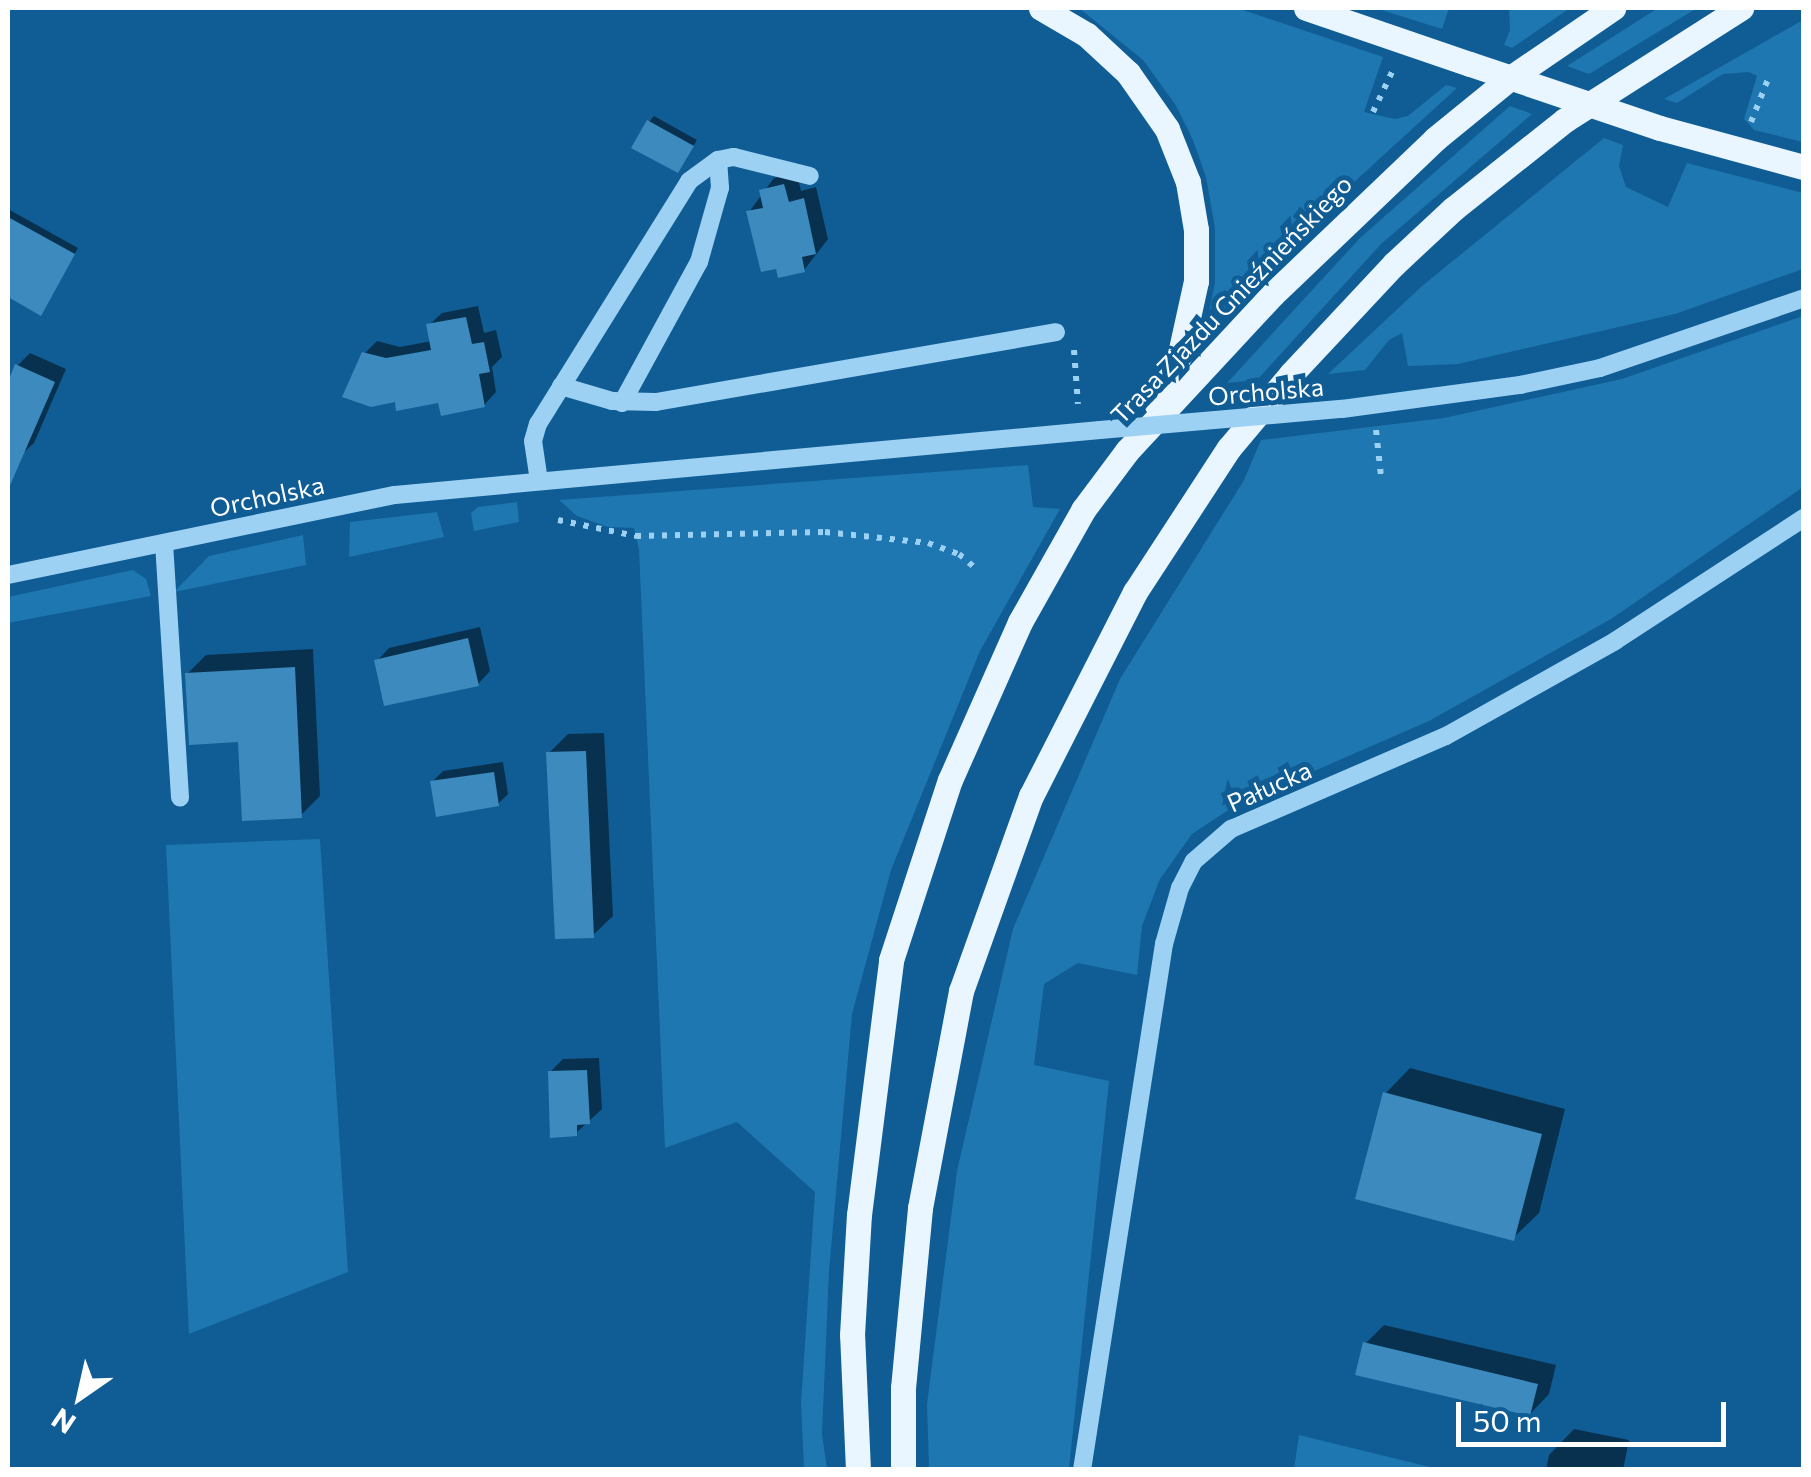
<!DOCTYPE html>
<html>
<head>
<meta charset="utf-8">
<style>
	body { margin:0 }
	#map { position:relative; width:1811px; height:1477px; overflow:hidden; background:#0f5d94; font-family:Commissioner,sans-serif }
	div>[style] { position:absolute }
	.green>* { inset:0; background:#1e77b1 }
	.shadow>* { inset:0; background:#0007 }
	.building>* { inset:0; background:#3d8abe }
	.path>* { height:6px; margin-top:-3px; transform-origin:0; background:repeating-linear-gradient(90deg,#9cd1f4 0 5px,transparent 0 13px) }
	.minor>* { height:18px; margin:-9px; padding:0 9px; transform-origin:9px; border-radius:9px; background:#9cd1f4 }
	.major>* { height:25px; margin:-12.5px; padding:0 12.5px; transform-origin:12.5px; border-radius:12.5px; background:#e9f5ff }
	.minor-bridge>* { height:18px; margin:-9px; padding:0 9px; transform-origin:9px; border-radius:9px; background:#9cd1f4 }
	.major-bridge>* { height:25px; margin:-12.5px; padding:0 12.5px; transform-origin:12.5px; border-radius:12.5px; background:#e9f5ff }
	span { translate:-50% -50%; white-space:nowrap; text-align:center; line-height:1.15; -webkit-text-stroke:10px #0f5d94; paint-order:stroke }
	.street-label { font-size:25px; color:#fff }
	.frame { position:absolute; inset:0; border:10px solid #fff; pointer-events:none }
	.north { position:absolute; left:30px; top:1347px; width:100px; height:100px; -webkit-text-stroke:8px #0f5d94; paint-order:stroke; rotate:214deg; font-size:28px; font-weight:700; line-height:40px; text-align:center; color:#fff }
	.north::after { content:''; display:block; margin:auto; width:35px; height:45px; background:#fff; clip-path:polygon(50% 0,100% 100%,50% 72%,0 100%) }
	.scale { position:absolute; left:1456px; top:1402px; width:270px; height:45px; box-sizing:border-box; border:5px solid #fff; border-top:0; padding-left:12px; font-size:30px; line-height:35px; white-space:nowrap; color:#fff; -webkit-text-stroke:8px #0f5d94; paint-order:stroke }
</style>
</head>
<body>
<div id="map">
	<div class="green">
		<div style="clip-path:polygon(1079px 8px,1237px 8px,1383px 57px,1364px 112px,1395px 119px,1408px 116px,1446px 85px,1457px 88px,1307px 225px,1211px 330px,1206px 326px,1215px 283px,1215px 228px,1206px 177px,1193px 140px,1175px 104px,1143px 60px)"></div>
		<div style="clip-path:polygon(1375px 8px,1449px 8px,1442px 29px)"></div>
		<div style="clip-path:polygon(1509px 8px,1570px 8px,1512px 48px,1504px 45px,1510px 30px)"></div>
		<div style="clip-path:polygon(1658px 8px,1697px 8px,1589px 74px,1567px 66px)"></div>
		<div style="clip-path:polygon(1803px 20px,1803px 142px,1754px 130px,1744px 119px,1757px 76px,1749px 72px,1723px 74px,1677px 103px,1664px 99px)"></div>
		<div style="clip-path:polygon(1510px 106px,1532px 114px,1381px 244px,1257px 380px,1227px 383px,1360px 238px)"></div>
		<div style="clip-path:polygon(1604px 138px,1623px 145px,1619px 166px,1626px 187px,1668px 207px,1687px 163px,1803px 193px,1803px 269px,1675px 314px,1458px 364px,1408px 366px,1402px 333px,1389px 340px,1365px 370px,1328px 374px,1422px 286px)"></div>
		<div style="clip-path:polygon(1803px 316px,1803px 487px,1611px 619px,1429px 721px,1236px 805px,1192px 834px,1160px 879px,1142px 926px,1137px 975px,1078px 963px,1044px 984px,1034px 1065px,1109px 1081px,1069px 1469px,929px 1469px,927px 1404px,957px 1171px,1013px 929px,1120px 679px,1244px 480px,1261px 440px,1444px 418px,1622px 379px)"></div>
		<div style="clip-path:polygon(1028px 465px,1033px 507px,1060px 509px,980px 651px,891px 870px,852px 1014px,829px 1271px,822px 1434px,827px 1469px,804px 1469px,801px 1404px,815px 1192px,737px 1122px,665px 1148px,639px 549px,634px 528px,608px 527px,577px 516px,559px 500px)"></div>
		<div style="clip-path:polygon(517px 502px,519px 522px,474px 531px,471px 513px,478px 507px)"></div>
		<div style="clip-path:polygon(437px 512px,444px 537px,349px 557px,350px 522px)"></div>
		<div style="clip-path:polygon(303px 535px,306px 565px,174px 592px,209px 556px)"></div>
		<div style="clip-path:polygon(133px 570px,146px 579px,151px 596px,8px 623px,8px 597px)"></div>
		<div style="clip-path:polygon(320px 839px,348px 1272px,189px 1334px,166px 845px)"></div>
		<div style="clip-path:polygon(1299px 1435px,1438px 1469px,1294px 1469px)"></div>
	</div>
	<div class="shadow">
		<div style="clip-path:polygon(654px 116px,697px 140px,683px 164px,649px 122px)"></div>
		<div style="clip-path:polygon(797px 173px,801px 191px,816px 187px,828px 239px,804px 270px,749px 212px,774px 178px)"></div>
		<div style="clip-path:polygon(8px 209px,78px 248px,41px 312px,8px 295px)"></div>
		<div style="clip-path:polygon(478px 306px,484px 333px,496px 330px,502px 357px,492px 367px,496px 392px,484px 405px,397px 398px,365px 353px,377px 341px,400px 347px,432px 341px,429px 325px,442px 313px)"></div>
		<div style="clip-path:polygon(30px 353px,66px 369px,34px 443px,21px 455px,8px 449px,8px 389px,17px 366px)"></div>
		<div style="clip-path:polygon(480px 627px,490px 671px,478px 684px,377px 661px,389px 648px)"></div>
		<div style="clip-path:polygon(313px 649px,320px 796px,301px 815px,187px 674px,206px 655px)"></div>
		<div style="clip-path:polygon(604px 733px,613px 916px,593px 935px,549px 753px,568px 734px)"></div>
		<div style="clip-path:polygon(503px 762px,508px 794px,498px 804px,432px 782px,443px 771px)"></div>
		<div style="clip-path:polygon(599px 1058px,602px 1109px,576px 1133px,550px 1072px,563px 1059px)"></div>
		<div style="clip-path:polygon(1410px 1068px,1565px 1109px,1539px 1213px,1513px 1238px,1385px 1094px)"></div>
		<div style="clip-path:polygon(1384px 1325px,1556px 1365px,1549px 1394px,1530px 1414px,1365px 1344px)"></div>
		<div style="clip-path:polygon(1574px 1429px,1629px 1440px,1623px 1470px,1546px 1470px,1549px 1455px)"></div>
	</div>
	<div class="building">
		<div style="clip-path:polygon(647px 120px,694px 146px,678px 173px,631px 148px)"></div>
		<div style="clip-path:polygon(784px 184px,789px 202px,804px 198px,816px 254px,802px 257px,805px 272px,778px 278px,776px 269px,761px 272px,746px 211px,763px 208px,759px 190px)"></div>
		<div style="clip-path:polygon(8px 217px,75px 254px,41px 316px,8px 297px)"></div>
		<div style="clip-path:polygon(466px 317px,472px 344px,484px 342px,490px 372px,479px 374px,485px 407px,441px 416px,438px 403px,396px 411px,395px 402px,371px 407px,342px 397px,362px 352px,386px 358px,431px 350px,426px 324px)"></div>
		<div style="clip-path:polygon(15px 364px,55px 382px,8px 490px,8px 382px)"></div>
		<div style="clip-path:polygon(468px 638px,479px 686px,384px 706px,374px 660px)"></div>
		<div style="clip-path:polygon(295px 667px,302px 818px,242px 821px,238px 742px,189px 745px,185px 673px)"></div>
		<div style="clip-path:polygon(586px 751px,594px 938px,555px 939px,546px 752px)"></div>
		<div style="clip-path:polygon(494px 772px,499px 806px,436px 817px,430px 781px)"></div>
		<div style="clip-path:polygon(587px 1070px,590px 1124px,577px 1125px,577px 1136px,550px 1138px,548px 1071px)"></div>
		<div style="clip-path:polygon(1383px 1092px,1542px 1134px,1514px 1241px,1355px 1199px)"></div>
		<div style="clip-path:polygon(1363px 1342px,1538px 1384px,1530px 1416px,1355px 1375px)"></div>
	</div>
	<div class="path">
		<div style="left:1373px;top:112px;width:44px;rotate:-64.6deg"></div>
		<div style="left:1751px;top:122px;width:46px;rotate:-68.4deg"></div>
		<div style="left:1074px;top:350px;width:54px;rotate:85.8deg"></div>
		<div style="left:1376px;top:430px;width:46px;rotate:83.8deg"></div>
		<div style="left:558px;top:520px;width:80px;rotate:11.6deg"></div>
		<div style="left:636px;top:536px;width:189px;rotate:-1.2deg"></div>
		<div style="left:825px;top:532px;width:104px;rotate:6.1deg"></div>
		<div style="left:928px;top:543px;width:33px;rotate:20deg"></div>
		<div style="left:959px;top:554px;width:21px;rotate:41deg"></div>
	</div>
	<div class="minor">
		<div style="left:561px;top:386px;width:53px;rotate:16.4deg"></div>
		<div style="left:612px;top:401px;width:44px;rotate:1.3deg"></div>
		<div style="left:656px;top:402px;width:406px;rotate:-9.9deg"></div>
		<div style="left:622px;top:403px;width:161px;rotate:-61.4deg"></div>
		<div style="left:699px;top:262px;width:77px;rotate:-74.2deg"></div>
		<div style="left:720px;top:188px;width:28px;rotate:-94deg"></div>
		<div style="left:1342px;top:409px;width:180px;rotate:-7.7deg"></div>
		<div style="left:1520px;top:385px;width:82px;rotate:-12deg"></div>
		<div style="left:1600px;top:368px;width:216px;rotate:-18.9deg"></div>
		<div style="left:539px;top:481px;width:40px;rotate:-98.5deg"></div>
		<div style="left:533px;top:441px;width:18px;rotate:-74deg"></div>
		<div style="left:538px;top:424px;width:286px;rotate:-58.1deg"></div>
		<div style="left:689px;top:181px;width:36px;rotate:-36deg"></div>
		<div style="left:718px;top:160px;width:16px;rotate:-11deg"></div>
		<div style="left:734px;top:157px;width:78px;rotate:14deg"></div>
		<div style="left:164px;top:543px;width:255px;rotate:86.4deg"></div>
		<div style="left:8px;top:575px;width:395px;rotate:-11.7deg"></div>
		<div style="left:395px;top:495px;width:708px;rotate:-5.27deg"></div>
		<div style="left:1082px;top:1470px;width:532px;rotate:-81.14deg"></div>
		<div style="left:1164px;top:944px;width:58px;rotate:-74.1deg"></div>
		<div style="left:1180px;top:888px;width:30px;rotate:-63deg"></div>
		<div style="left:1194px;top:861px;width:49px;rotate:-40.9deg"></div>
		<div style="left:1231px;top:829px;width:234px;rotate:-23.4deg"></div>
		<div style="left:1446px;top:736px;width:194px;rotate:-29.3deg"></div>
		<div style="left:1615px;top:641px;width:225px;rotate:-33.1deg"></div>
	</div>
	<div class="major">
		<div style="left:1041px;top:8px;width:53px;rotate:30.4deg"></div>
		<div style="left:1087px;top:35px;width:56px;rotate:42.8deg"></div>
		<div style="left:1128px;top:73px;width:68px;rotate:55.1deg"></div>
		<div style="left:1167px;top:129px;width:57px;rotate:68.4deg"></div>
		<div style="left:1188px;top:182px;width:49px;rotate:80.5deg"></div>
		<div style="left:1196px;top:230px;width:51px;rotate:90deg"></div>
		<div style="left:1196px;top:281px;width:75px;rotate:102.4deg"></div>
		<div style="left:1180px;top:354px;width:55px;rotate:115.6deg"></div>
		<div style="left:1306px;top:8px;width:173px;rotate:18.9deg"></div>
		<div style="left:1660px;top:128px;width:149px;rotate:15.2deg"></div>
		<div style="left:858px;top:1470px;width:135px;rotate:-92.5deg"></div>
		<div style="left:852px;top:1335px;width:120px;rotate:-86.7deg"></div>
		<div style="left:859px;top:1215px;width:257px;rotate:-82.8deg"></div>
		<div style="left:891px;top:960px;width:189px;rotate:-71.9deg"></div>
		<div style="left:950px;top:780px;width:173px;rotate:-66.1deg"></div>
		<div style="left:1020px;top:622px;width:129px;rotate:-60.6deg"></div>
		<div style="left:1083px;top:510px;width:74px;rotate:-53.3deg"></div>
		<div style="left:1127px;top:451px;width:214px;rotate:-47.1deg"></div>
		<div style="left:1273px;top:294px;width:224px;rotate:-43.7deg"></div>
		<div style="left:1435px;top:139px;width:92px;rotate:-39.2deg"></div>
		<div style="left:1506px;top:81px;width:130px;rotate:-34.3deg"></div>
		<div style="left:903px;top:1470px;width:82px;rotate:-90deg"></div>
		<div style="left:903px;top:1388px;width:181px;rotate:-84.6deg"></div>
		<div style="left:920px;top:1208px;width:221px;rotate:-79.3deg"></div>
		<div style="left:961px;top:991px;width:207px;rotate:-70.3deg"></div>
		<div style="left:1031px;top:796px;width:229px;rotate:-63deg"></div>
		<div style="left:1135px;top:592px;width:172px;rotate:-56.9deg"></div>
		<div style="left:1229px;top:448px;width:97px;rotate:-50deg"></div>
		<div style="left:1291px;top:374px;width:151px;rotate:-46.9deg"></div>
		<div style="left:1394px;top:264px;width:81px;rotate:-43deg"></div>
		<div style="left:1453px;top:209px;width:143px;rotate:-38.5deg"></div>
		<div style="left:1565px;top:120px;width:209px;rotate:-32.5deg"></div>
	</div>
	<div class="minor-bridge">
		<div style="left:1100px;top:430px;width:243px;rotate:-5deg"></div>
	</div>
	<div class="major-bridge">
		<div style="left:1470px;top:64px;width:200px;rotate:18.6deg"></div>
	</div>
	<div class="street-label">
		<span style="left:1231px;top:299px;rotate:-46deg">Trasa Zjazdu Gnieźnieńskiego</span>
		<span style="left:1266px;top:391px;rotate:-5deg">Orcholska</span>
		<span style="left:267px;top:496px;rotate:-12deg">Orcholska</span>
		<span style="left:1269px;top:786px;rotate:-24deg">Pałucka</span>
	</div>
	<div class="frame"></div>
	<div class="north">N</div>
	<div class="scale">50 m</div>
</div>
</body>
</html>
